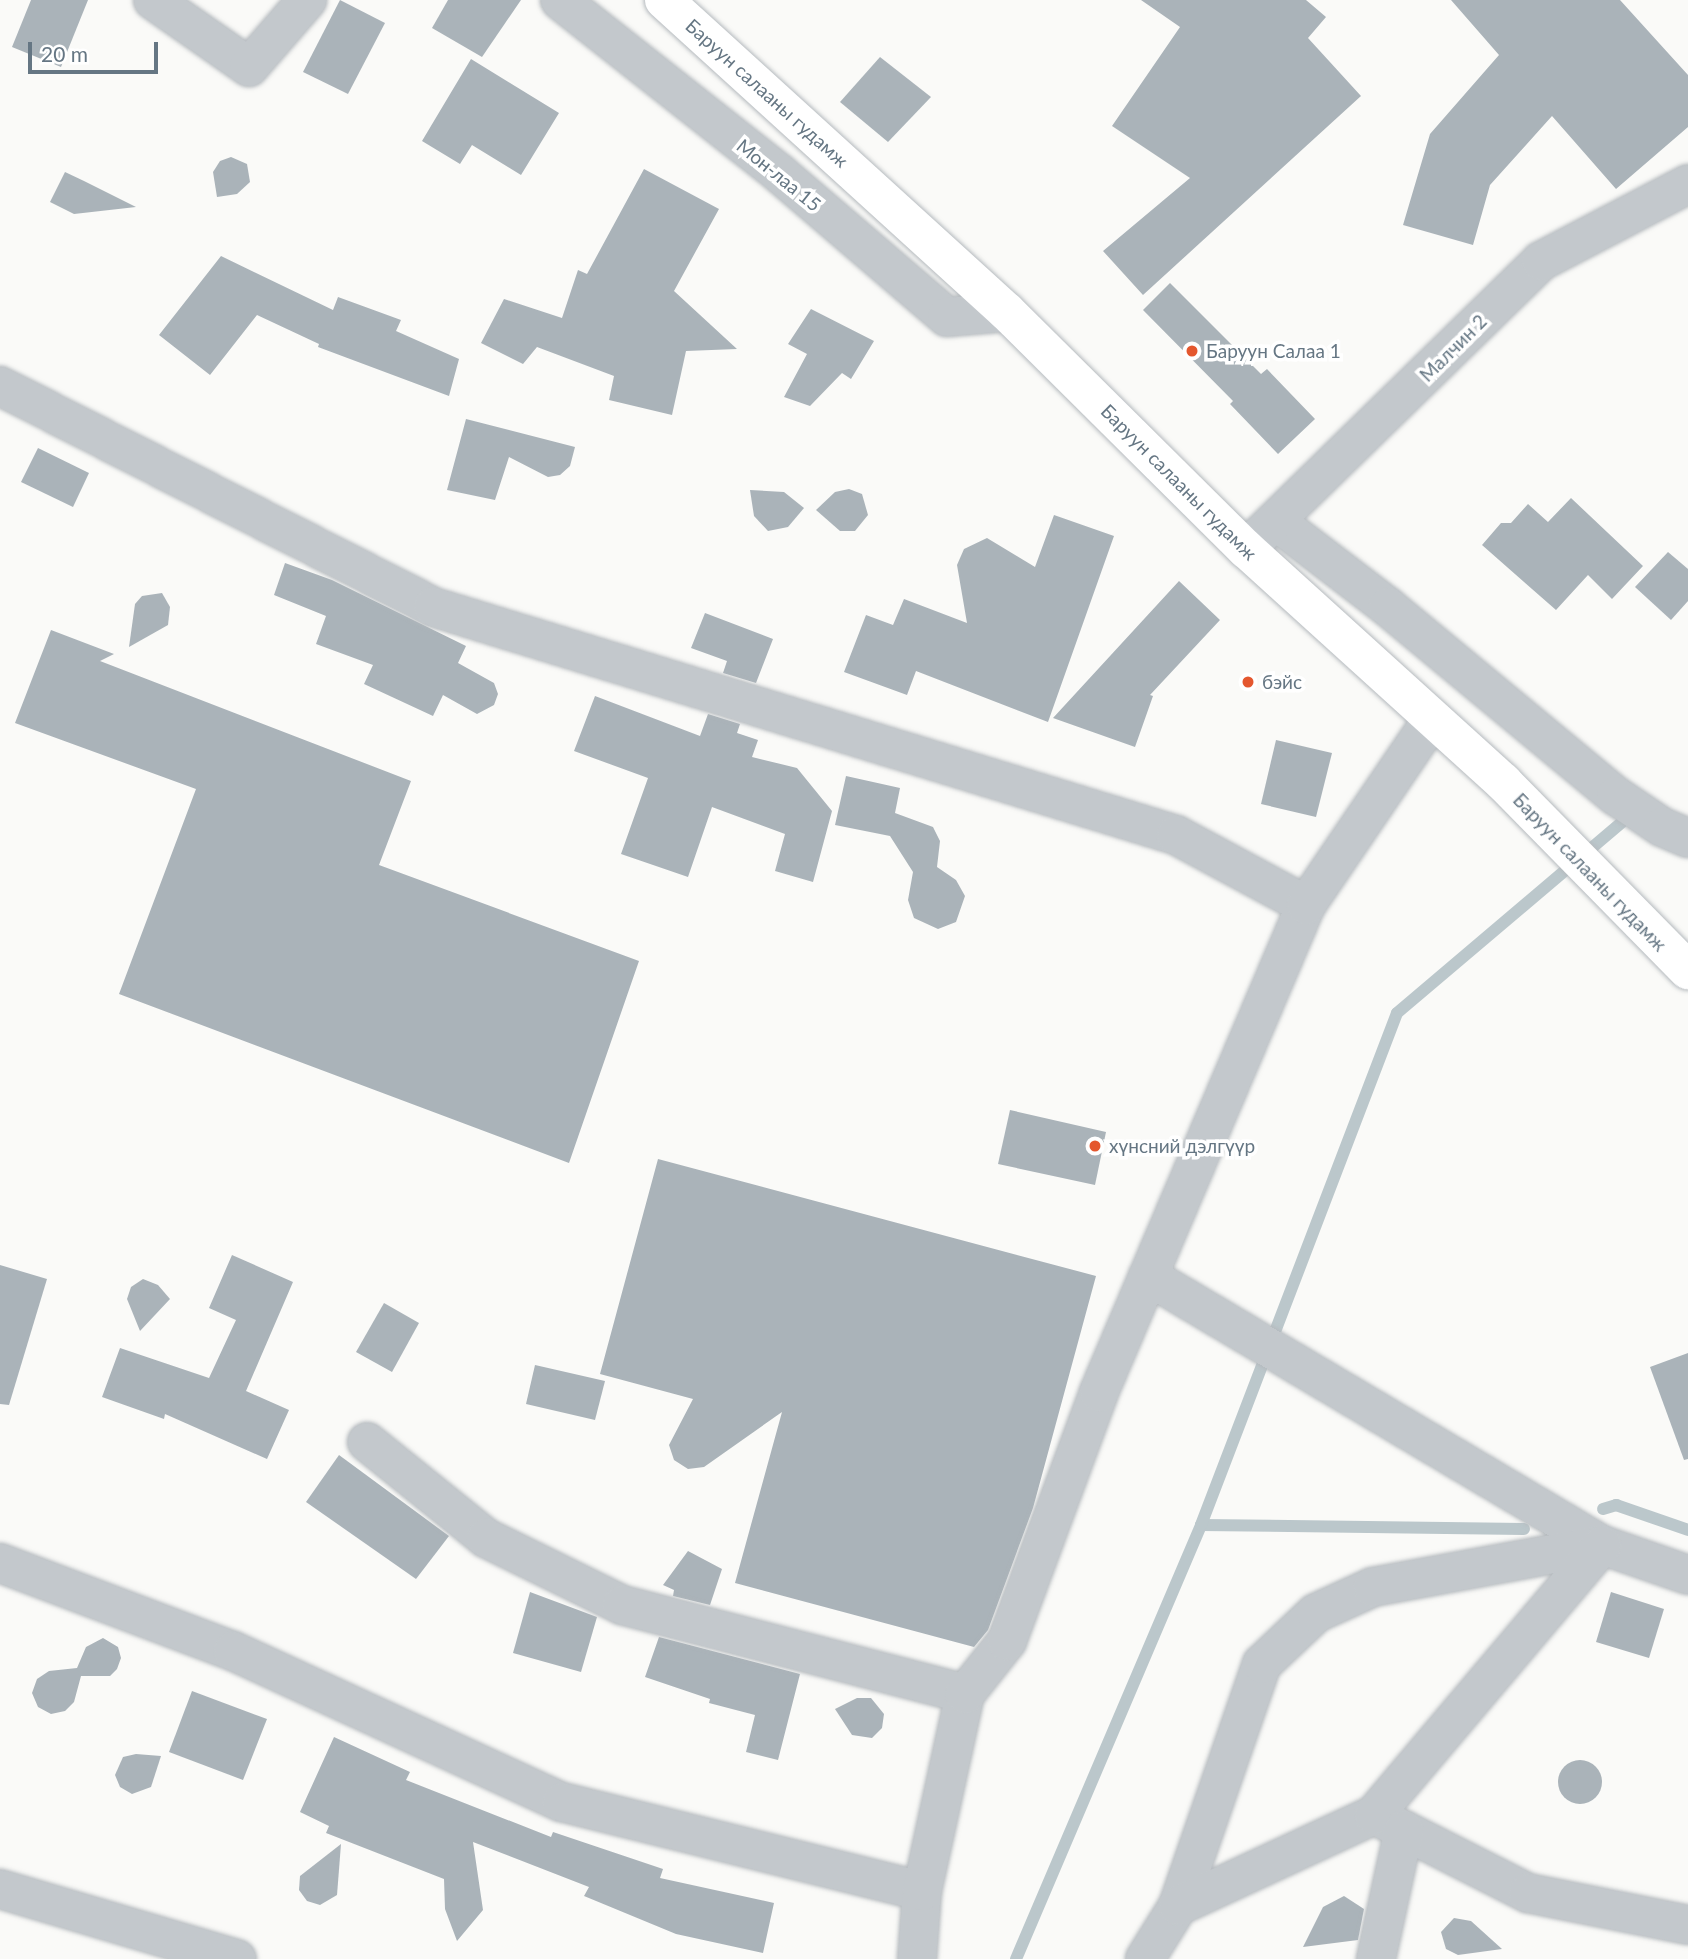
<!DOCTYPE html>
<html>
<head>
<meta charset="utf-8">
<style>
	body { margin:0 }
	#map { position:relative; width:1688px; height:1959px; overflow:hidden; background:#fafaf8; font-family:Lato,sans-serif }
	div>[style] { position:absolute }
	.stream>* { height:12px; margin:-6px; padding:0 6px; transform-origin:6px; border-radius:6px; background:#bbc7cb }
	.building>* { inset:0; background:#aab3b9 }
	.round { border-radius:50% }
	.roads { filter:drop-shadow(0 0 2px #b5babe) drop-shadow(0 0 2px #b5babe) }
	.minor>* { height:38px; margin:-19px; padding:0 19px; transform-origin:19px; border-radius:19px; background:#c3c8cc }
	.major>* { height:38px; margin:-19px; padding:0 19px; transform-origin:19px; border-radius:19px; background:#fff }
	.dots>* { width:19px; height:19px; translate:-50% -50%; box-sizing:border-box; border:4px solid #fff; border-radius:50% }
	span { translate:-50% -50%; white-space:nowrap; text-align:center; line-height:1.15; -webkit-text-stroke:7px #fff; paint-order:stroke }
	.street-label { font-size:19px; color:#657683 }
	.poi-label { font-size:19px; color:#657683 }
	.left { translate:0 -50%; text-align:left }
	.scale { position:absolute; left:28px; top:42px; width:130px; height:32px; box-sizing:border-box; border:4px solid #657683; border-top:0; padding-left:9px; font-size:21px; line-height:24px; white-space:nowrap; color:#657683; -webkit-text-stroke:5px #fff; paint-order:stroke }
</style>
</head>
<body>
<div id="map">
	<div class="stream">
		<div style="left:1603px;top:1509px;width:14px;rotate:-17deg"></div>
		<div style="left:1616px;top:1505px;width:76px;rotate:19.1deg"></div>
		<div style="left:1201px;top:1525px;width:323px;rotate:0.7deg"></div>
		<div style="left:1016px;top:1959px;width:472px;rotate:-66.9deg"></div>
		<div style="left:1201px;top:1525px;width:548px;rotate:-69.05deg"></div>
		<div style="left:1397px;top:1013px;width:297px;rotate:-40.3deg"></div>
	</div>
	<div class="building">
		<div style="clip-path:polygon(31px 0,88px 0,61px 67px,12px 47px)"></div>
		<div style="clip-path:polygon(340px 0,385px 23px,348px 94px,303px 72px)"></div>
		<div style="clip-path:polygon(448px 0,521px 0,482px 57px,432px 28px)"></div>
		<div style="clip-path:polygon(1141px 0,1306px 0,1326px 17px,1308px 38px,1361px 96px,1143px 295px,1103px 251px,1190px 178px,1112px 126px,1180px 27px)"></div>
		<div style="clip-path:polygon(1451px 0,1620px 0,1688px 75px,1688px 127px,1616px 189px,1552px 116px,1490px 185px,1473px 245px,1403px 225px,1430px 134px,1499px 55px)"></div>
		<div style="clip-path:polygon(880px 57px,931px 97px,888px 142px,840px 102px)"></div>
		<div style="clip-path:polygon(471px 59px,559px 113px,521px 175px,472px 145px,460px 164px,422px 141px)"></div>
		<div style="clip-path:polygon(231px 157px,247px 164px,250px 182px,237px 194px,217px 197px,213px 172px,220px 161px)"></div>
		<div style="clip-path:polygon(644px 169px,719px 209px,674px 291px,737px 349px,686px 351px,672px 415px,609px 400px,614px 376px,537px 347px,523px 364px,481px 343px,504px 299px,562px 318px,578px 270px,587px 274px)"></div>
		<div style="clip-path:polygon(65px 172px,84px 181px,136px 207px,74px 214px,50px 202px)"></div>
		<div style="clip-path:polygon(221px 256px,333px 310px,338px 297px,401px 320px,396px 331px,459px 359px,449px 396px,318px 347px,319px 344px,257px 315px,210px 375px,159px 335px)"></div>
		<div style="clip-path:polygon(1170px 283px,1261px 374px,1267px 369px,1315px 419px,1278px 454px,1230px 404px,1233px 401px,1143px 310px)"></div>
		<div style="clip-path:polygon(811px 309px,874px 341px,851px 379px,842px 373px,810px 406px,784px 397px,807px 354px,788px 344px)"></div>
		<div style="clip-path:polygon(466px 419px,575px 447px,570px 466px,560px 475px,548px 477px,509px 457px,495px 500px,447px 490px)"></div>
		<div style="clip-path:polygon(38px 448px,89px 473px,73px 507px,21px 482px)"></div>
		<div style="clip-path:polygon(849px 489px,862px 494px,868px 515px,855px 531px,840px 531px,816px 510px,835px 492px)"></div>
		<div style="clip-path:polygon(750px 490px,784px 492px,804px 508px,788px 527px,768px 531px,754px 516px)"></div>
		<div style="clip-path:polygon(1571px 498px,1643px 566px,1612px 599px,1588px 575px,1556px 610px,1482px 545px,1501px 523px,1511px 523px,1528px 504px,1548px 522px)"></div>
		<div style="clip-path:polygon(1054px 515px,1114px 536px,1048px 722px,916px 671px,907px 695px,844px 672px,866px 615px,893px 625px,904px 599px,967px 623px,957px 565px,964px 549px,987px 538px,1035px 567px)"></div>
		<div style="clip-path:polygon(1668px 552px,1688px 569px,1688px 601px,1671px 620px,1635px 587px)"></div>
		<div style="clip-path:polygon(285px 563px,332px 580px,466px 646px,458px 663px,494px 683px,498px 694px,494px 705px,477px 714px,443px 695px,433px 716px,364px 684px,373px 665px,316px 644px,326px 616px,274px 595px)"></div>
		<div style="clip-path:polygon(1179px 581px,1220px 620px,1150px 695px,1153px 696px,1135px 747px,1053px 718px)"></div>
		<div style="clip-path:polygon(162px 593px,170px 607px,168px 625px,129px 647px,135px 604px,142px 596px)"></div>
		<div style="clip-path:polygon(705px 613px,773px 639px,756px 683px,723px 673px,727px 661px,691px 648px)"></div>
		<div style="clip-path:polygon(51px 630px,114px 654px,100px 661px,411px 781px,379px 865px,639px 961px,569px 1163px,119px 994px,196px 789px,15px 723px)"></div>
		<div style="clip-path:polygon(595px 696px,700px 736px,708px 714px,740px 724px,737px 733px,758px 740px,752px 757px,797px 768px,832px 811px,813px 882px,775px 871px,785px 834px,712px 807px,688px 877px,621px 854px,648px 778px,574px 751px)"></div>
		<div style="clip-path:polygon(1276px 740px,1332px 753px,1316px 817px,1261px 804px)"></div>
		<div style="clip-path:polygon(846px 776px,900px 788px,895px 813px,933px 827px,940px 841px,937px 867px,956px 880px,965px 896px,956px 922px,938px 929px,914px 918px,908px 900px,913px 872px,890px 836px,835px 825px)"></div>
		<div style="clip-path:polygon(1010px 1110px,1106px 1132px,1095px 1185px,998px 1164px)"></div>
		<div style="clip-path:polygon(658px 1159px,1096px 1276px,1033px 1508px,988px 1630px,974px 1647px,735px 1583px,782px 1412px,704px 1467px,688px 1469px,674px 1460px,669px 1445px,693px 1399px,600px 1374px)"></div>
		<div style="clip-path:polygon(232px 1255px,293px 1282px,246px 1391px,289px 1410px,267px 1459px,165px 1414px,164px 1419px,102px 1397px,120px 1348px,209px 1378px,236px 1320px,209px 1308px)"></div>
		<div style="clip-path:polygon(0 1265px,47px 1279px,9px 1405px,0 1404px)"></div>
		<div style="clip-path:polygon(143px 1279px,158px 1285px,170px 1299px,140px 1331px,127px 1299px,131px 1287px)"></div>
		<div style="clip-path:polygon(384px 1303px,419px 1323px,392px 1372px,356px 1352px)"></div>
		<div style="clip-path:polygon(1688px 1353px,1688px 1459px,1684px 1460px,1650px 1367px)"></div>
		<div style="clip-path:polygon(535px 1365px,605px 1381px,595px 1420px,526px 1404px)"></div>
		<div style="clip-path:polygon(339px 1455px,449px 1536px,416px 1579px,306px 1502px)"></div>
		<div style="clip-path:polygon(688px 1551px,722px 1569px,710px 1605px,673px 1596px,674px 1590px,663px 1585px)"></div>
		<div style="clip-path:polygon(530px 1592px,597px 1617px,581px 1672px,513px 1653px)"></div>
		<div style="clip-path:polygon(1611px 1592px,1664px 1609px,1649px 1658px,1596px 1642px)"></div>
		<div style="clip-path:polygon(659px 1637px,800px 1674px,778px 1760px,746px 1752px,755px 1715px,709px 1703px,710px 1699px,645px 1677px)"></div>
		<div style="clip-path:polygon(103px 1638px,118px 1647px,121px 1658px,117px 1669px,110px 1676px,81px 1676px,74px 1702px,65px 1711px,51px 1714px,38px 1707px,32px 1693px,37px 1679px,49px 1671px,77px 1668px,86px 1647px)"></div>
		<div style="clip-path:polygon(192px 1691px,267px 1719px,243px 1780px,169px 1752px)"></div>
		<div style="clip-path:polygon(857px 1698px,871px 1698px,884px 1714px,882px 1728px,872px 1738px,852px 1735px,835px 1709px)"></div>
		<div style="clip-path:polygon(334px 1737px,410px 1772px,406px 1780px,551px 1837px,553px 1832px,663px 1869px,660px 1878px,774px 1903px,763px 1953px,676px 1934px,584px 1896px,589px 1887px,473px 1842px,483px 1910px,457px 1941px,445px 1909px,444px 1879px,326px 1833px,329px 1826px,300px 1812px)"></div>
		<div style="clip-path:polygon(136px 1754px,161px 1756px,151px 1787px,132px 1794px,120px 1787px,115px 1775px,123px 1757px)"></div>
		<div class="round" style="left:1558px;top:1760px;width:44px;height:44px"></div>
		<div style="clip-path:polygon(341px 1844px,337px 1895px,320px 1905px,307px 1901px,299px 1890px,300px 1876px)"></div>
		<div style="clip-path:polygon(1344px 1896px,1364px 1909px,1358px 1940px,1303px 1947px,1323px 1907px)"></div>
		<div style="clip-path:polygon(1454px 1918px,1471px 1921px,1502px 1949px,1458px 1955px,1446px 1949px,1441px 1932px)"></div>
	</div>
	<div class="roads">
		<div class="minor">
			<div style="left:153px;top:0;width:117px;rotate:34.9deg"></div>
			<div style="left:249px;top:67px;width:89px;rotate:-49.1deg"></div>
			<div style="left:560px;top:0;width:279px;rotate:38.3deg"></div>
			<div style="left:779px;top:173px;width:221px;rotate:40.6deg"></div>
			<div style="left:947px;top:317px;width:60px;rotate:-4.8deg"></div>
			<div style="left:0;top:386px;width:486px;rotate:27deg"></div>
			<div style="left:433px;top:607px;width:777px;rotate:17.06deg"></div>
			<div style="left:1176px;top:835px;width:148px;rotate:28.3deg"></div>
			<div style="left:1277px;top:522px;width:140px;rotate:37.4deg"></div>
			<div style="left:1388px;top:607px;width:296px;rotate:39.7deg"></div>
			<div style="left:1616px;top:796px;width:55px;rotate:34deg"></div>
			<div style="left:1662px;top:827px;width:28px;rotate:23deg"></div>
			<div style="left:1246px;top:549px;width:412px;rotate:-44.3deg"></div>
			<div style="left:1541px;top:261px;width:166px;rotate:-27.6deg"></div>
			<div style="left:1148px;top:1276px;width:528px;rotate:30.65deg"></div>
			<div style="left:1602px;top:1545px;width:91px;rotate:19.2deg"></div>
			<div style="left:367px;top:1442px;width:153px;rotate:38.9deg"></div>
			<div style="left:486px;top:1538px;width:152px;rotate:26.2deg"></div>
			<div style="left:622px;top:1605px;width:354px;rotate:14.5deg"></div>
			<div style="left:0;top:1563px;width:249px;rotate:20.7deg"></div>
			<div style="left:233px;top:1651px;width:362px;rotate:24.7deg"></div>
			<div style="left:562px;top:1802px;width:371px;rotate:13.9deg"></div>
			<div style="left:1374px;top:1815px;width:173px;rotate:26.9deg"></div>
			<div style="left:1528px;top:1893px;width:163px;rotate:11.3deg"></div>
			<div style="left:0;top:1889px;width:247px;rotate:16.5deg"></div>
			<div style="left:1178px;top:1906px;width:256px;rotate:-70.9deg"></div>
			<div style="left:1262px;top:1664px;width:74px;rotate:-43.4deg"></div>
			<div style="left:1316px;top:1613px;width:63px;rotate:-24.5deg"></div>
			<div style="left:1373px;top:1587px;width:233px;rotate:-10.4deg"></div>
			<div style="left:917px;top:1959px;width:68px;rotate:-85.8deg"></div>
			<div style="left:922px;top:1891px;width:202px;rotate:-77.7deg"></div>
			<div style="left:965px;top:1694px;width:68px;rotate:-51.6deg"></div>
			<div style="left:1007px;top:1641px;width:265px;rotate:-69.7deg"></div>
			<div style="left:1099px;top:1392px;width:529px;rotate:-66.97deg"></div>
			<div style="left:1306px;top:905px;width:222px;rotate:-55.8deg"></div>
			<div style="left:1145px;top:1959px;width:62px;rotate:-58.1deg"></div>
			<div style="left:1178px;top:1906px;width:216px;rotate:-24.9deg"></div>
			<div style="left:1374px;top:1815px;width:353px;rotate:-49.8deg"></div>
			<div style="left:1376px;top:1959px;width:132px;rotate:-77.8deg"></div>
		</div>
		<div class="major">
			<div style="left:664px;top:0;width:464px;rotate:42.3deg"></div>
			<div style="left:1007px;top:312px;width:337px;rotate:44.8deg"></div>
			<div style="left:1246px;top:549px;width:347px;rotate:42.2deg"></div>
			<div style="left:1503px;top:782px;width:264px;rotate:45.5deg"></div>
		</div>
	</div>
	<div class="dots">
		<div style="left:1192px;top:351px;background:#e4572e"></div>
		<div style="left:1248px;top:682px;background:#e4572e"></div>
		<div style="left:1095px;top:1146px;background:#e4572e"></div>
	</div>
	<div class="street-label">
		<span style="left:767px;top:93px;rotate:42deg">Баруун салааны гудамж</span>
		<span style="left:779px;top:175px;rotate:39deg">Мон-лаа 15</span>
		<span style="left:1453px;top:348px;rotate:-45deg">Малчин 2</span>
		<span style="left:1179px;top:482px;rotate:45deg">Баруун салааны гудамж</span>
		<span style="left:1590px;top:872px;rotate:46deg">Баруун салааны гудамж</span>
	</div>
	<div class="poi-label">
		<span class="left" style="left:1206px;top:351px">Баруун Салаа 1</span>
		<span class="left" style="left:1262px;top:682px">бэйс</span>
		<span class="left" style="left:1109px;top:1146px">хүнсний дэлгүүр</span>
	</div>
	<div class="scale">20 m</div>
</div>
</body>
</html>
